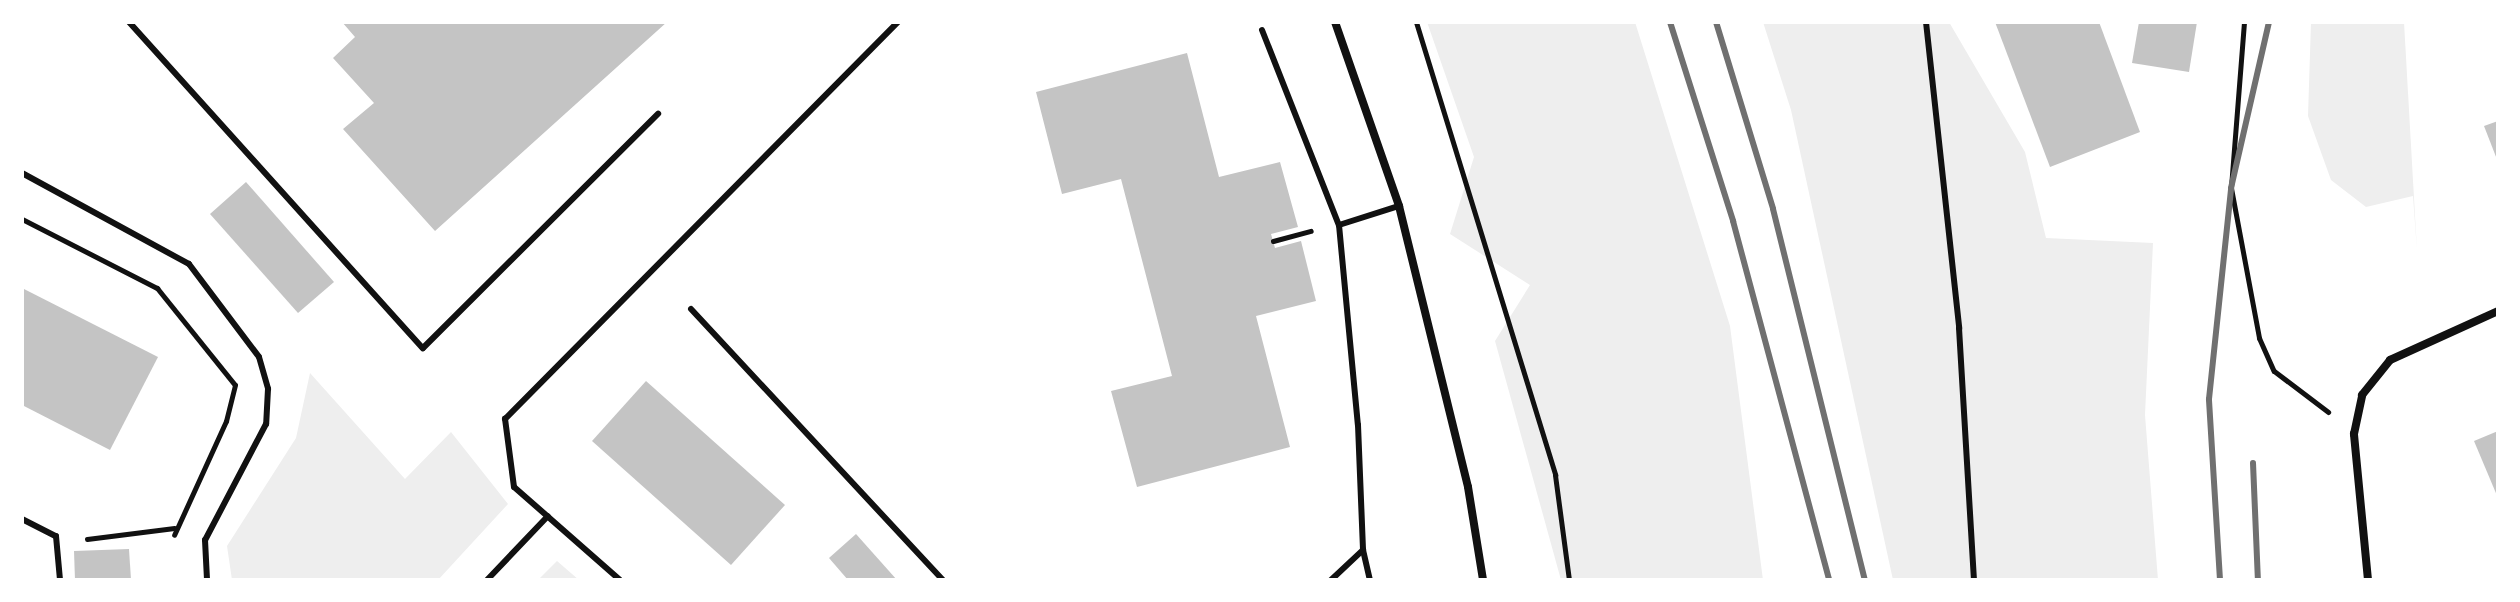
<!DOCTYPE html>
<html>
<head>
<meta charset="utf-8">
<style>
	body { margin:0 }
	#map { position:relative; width:2520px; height:602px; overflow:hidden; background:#fff; font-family:"Sofia Sans Condensed",sans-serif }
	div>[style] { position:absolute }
	.green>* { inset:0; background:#eee }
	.building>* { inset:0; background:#c4c4c4 }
	.path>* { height:5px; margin:-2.5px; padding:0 2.5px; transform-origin:2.5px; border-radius:2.5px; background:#111 }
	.service>* { height:6px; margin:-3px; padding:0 3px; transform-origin:3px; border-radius:3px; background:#111 }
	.minor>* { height:8px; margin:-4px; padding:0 4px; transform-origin:4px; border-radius:4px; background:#111 }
	.rail>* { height:6px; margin:-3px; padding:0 3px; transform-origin:3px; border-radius:3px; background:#707070 }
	span { translate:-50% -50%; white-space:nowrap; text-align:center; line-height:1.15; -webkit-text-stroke:6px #fff; paint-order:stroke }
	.frame { position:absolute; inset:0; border:24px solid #fff; pointer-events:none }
</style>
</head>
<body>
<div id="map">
	<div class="green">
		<div style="clip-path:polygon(1427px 22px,1635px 22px,1730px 326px,1763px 580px,1561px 580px,1495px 341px,1530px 285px,1450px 234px,1474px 157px)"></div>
		<div style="clip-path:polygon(1763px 22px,1949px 22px,2025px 152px,2046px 238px,2153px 243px,2145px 415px,2158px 580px,1893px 580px,1791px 110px)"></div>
		<div style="clip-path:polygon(2311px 22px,2404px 22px,2417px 251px,2413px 196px,2366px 207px,2331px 180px,2308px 116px)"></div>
		<div style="clip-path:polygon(310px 373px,405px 479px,451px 432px,508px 504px,438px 580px,232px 580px,227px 546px,296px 438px)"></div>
		<div style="clip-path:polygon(557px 561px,579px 580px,538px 580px)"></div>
	</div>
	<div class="building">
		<div style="clip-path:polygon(342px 22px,667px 22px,435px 231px,343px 129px,374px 103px,333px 58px,355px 37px)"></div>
		<div style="clip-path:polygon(1995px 22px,2099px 22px,2140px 132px,2050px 167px)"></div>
		<div style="clip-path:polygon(2139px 22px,2197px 22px,2189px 72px,2132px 63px)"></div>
		<div style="clip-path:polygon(1187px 53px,1219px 177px,1280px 162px,1298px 227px,1271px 234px,1275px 248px,1301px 241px,1316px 301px,1256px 316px,1290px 447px,1137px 487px,1111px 391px,1172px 376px,1121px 179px,1062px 194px,1036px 92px)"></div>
		<div style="clip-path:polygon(2498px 121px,2498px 162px,2484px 126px)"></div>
		<div style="clip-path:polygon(246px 182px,334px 282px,298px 313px,210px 214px)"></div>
		<div style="clip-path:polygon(22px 288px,158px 357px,110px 450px,22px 405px)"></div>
		<div style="clip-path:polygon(646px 381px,785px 505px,731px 565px,592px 441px)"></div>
		<div style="clip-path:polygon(2498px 431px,2498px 498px,2474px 441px)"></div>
		<div style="clip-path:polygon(856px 534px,897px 580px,848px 580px,829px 558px)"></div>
		<div style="clip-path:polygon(129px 549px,131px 580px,75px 580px,74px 551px)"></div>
	</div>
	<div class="path">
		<div style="left:1416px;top:22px;width:474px;rotate:72.9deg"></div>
		<div style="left:1555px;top:475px;width:106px;rotate:82.4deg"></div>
		<div style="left:2244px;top:22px;width:167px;rotate:94.5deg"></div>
		<div style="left:2231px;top:188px;width:153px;rotate:79.4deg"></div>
		<div style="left:2259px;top:338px;width:36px;rotate:66deg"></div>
		<div style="left:2274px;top:371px;width:68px;rotate:37.2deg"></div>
		<div style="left:22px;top:219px;width:152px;rotate:27.1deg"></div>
		<div style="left:157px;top:288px;width:124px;rotate:51.2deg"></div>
		<div style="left:235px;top:385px;width:37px;rotate:104deg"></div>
		<div style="left:226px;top:421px;width:125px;rotate:114.5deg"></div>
		<div style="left:1273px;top:241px;width:39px;rotate:-15deg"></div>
		<div style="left:87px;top:539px;width:88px;rotate:-7.2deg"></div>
	</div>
	<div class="service">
		<div style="left:129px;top:22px;width:439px;rotate:48deg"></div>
		<div style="left:423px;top:348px;width:332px;rotate:-44.9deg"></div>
		<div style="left:1926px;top:22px;width:308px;rotate:83.8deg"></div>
		<div style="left:1959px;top:328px;width:252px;rotate:86.6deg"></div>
		<div style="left:1262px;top:30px;width:210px;rotate:68.5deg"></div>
		<div style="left:1339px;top:225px;width:201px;rotate:84.6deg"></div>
		<div style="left:1358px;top:425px;width:125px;rotate:87.7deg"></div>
		<div style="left:1363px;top:550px;width:31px;rotate:77deg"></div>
		<div style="left:22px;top:173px;width:190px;rotate:28.6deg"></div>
		<div style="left:189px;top:264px;width:116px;rotate:53deg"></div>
		<div style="left:259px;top:357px;width:33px;rotate:74deg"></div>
		<div style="left:268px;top:389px;width:35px;rotate:93deg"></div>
		<div style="left:266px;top:424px;width:131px;rotate:117.7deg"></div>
		<div style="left:205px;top:540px;width:40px;rotate:87.1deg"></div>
		<div style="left:1339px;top:225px;width:63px;rotate:-17.6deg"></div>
		<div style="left:691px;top:309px;width:370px;rotate:47.1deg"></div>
		<div style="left:22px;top:519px;width:38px;rotate:27deg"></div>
		<div style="left:56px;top:536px;width:44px;rotate:84.8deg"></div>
		<div style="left:487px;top:580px;width:88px;rotate:-46.4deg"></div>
		<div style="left:620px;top:580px;width:141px;rotate:-138.7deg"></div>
		<div style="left:514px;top:487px;width:69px;rotate:-97.5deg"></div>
		<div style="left:505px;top:419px;width:559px;rotate:-45.29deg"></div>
		<div style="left:1331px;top:580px;width:44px;rotate:-43.2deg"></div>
	</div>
	<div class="minor">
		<div style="left:1335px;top:22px;width:195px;rotate:70.8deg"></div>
		<div style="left:1399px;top:206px;width:289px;rotate:76.2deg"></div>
		<div style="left:1468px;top:487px;width:94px;rotate:80.8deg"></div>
		<div style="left:2368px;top:580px;width:147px;rotate:-95.5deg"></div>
		<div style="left:2354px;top:434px;width:40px;rotate:-78deg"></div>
		<div style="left:2362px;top:395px;width:45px;rotate:-51.3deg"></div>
		<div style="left:2390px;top:360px;width:119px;rotate:-24.4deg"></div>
	</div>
	<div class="rail">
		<div style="left:1670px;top:22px;width:209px;rotate:72.4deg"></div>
		<div style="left:1733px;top:221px;width:372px;rotate:75deg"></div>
		<div style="left:1716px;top:22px;width:195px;rotate:73deg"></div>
		<div style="left:1773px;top:209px;width:382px;rotate:76.1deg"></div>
		<div style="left:2253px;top:463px;width:117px;rotate:87.6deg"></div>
		<div style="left:2220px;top:580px;width:181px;rotate:-93.5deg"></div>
		<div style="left:2209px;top:399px;width:212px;rotate:-84deg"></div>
		<div style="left:2231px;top:188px;width:170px;rotate:-77.1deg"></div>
	</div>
	<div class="frame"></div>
</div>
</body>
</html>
